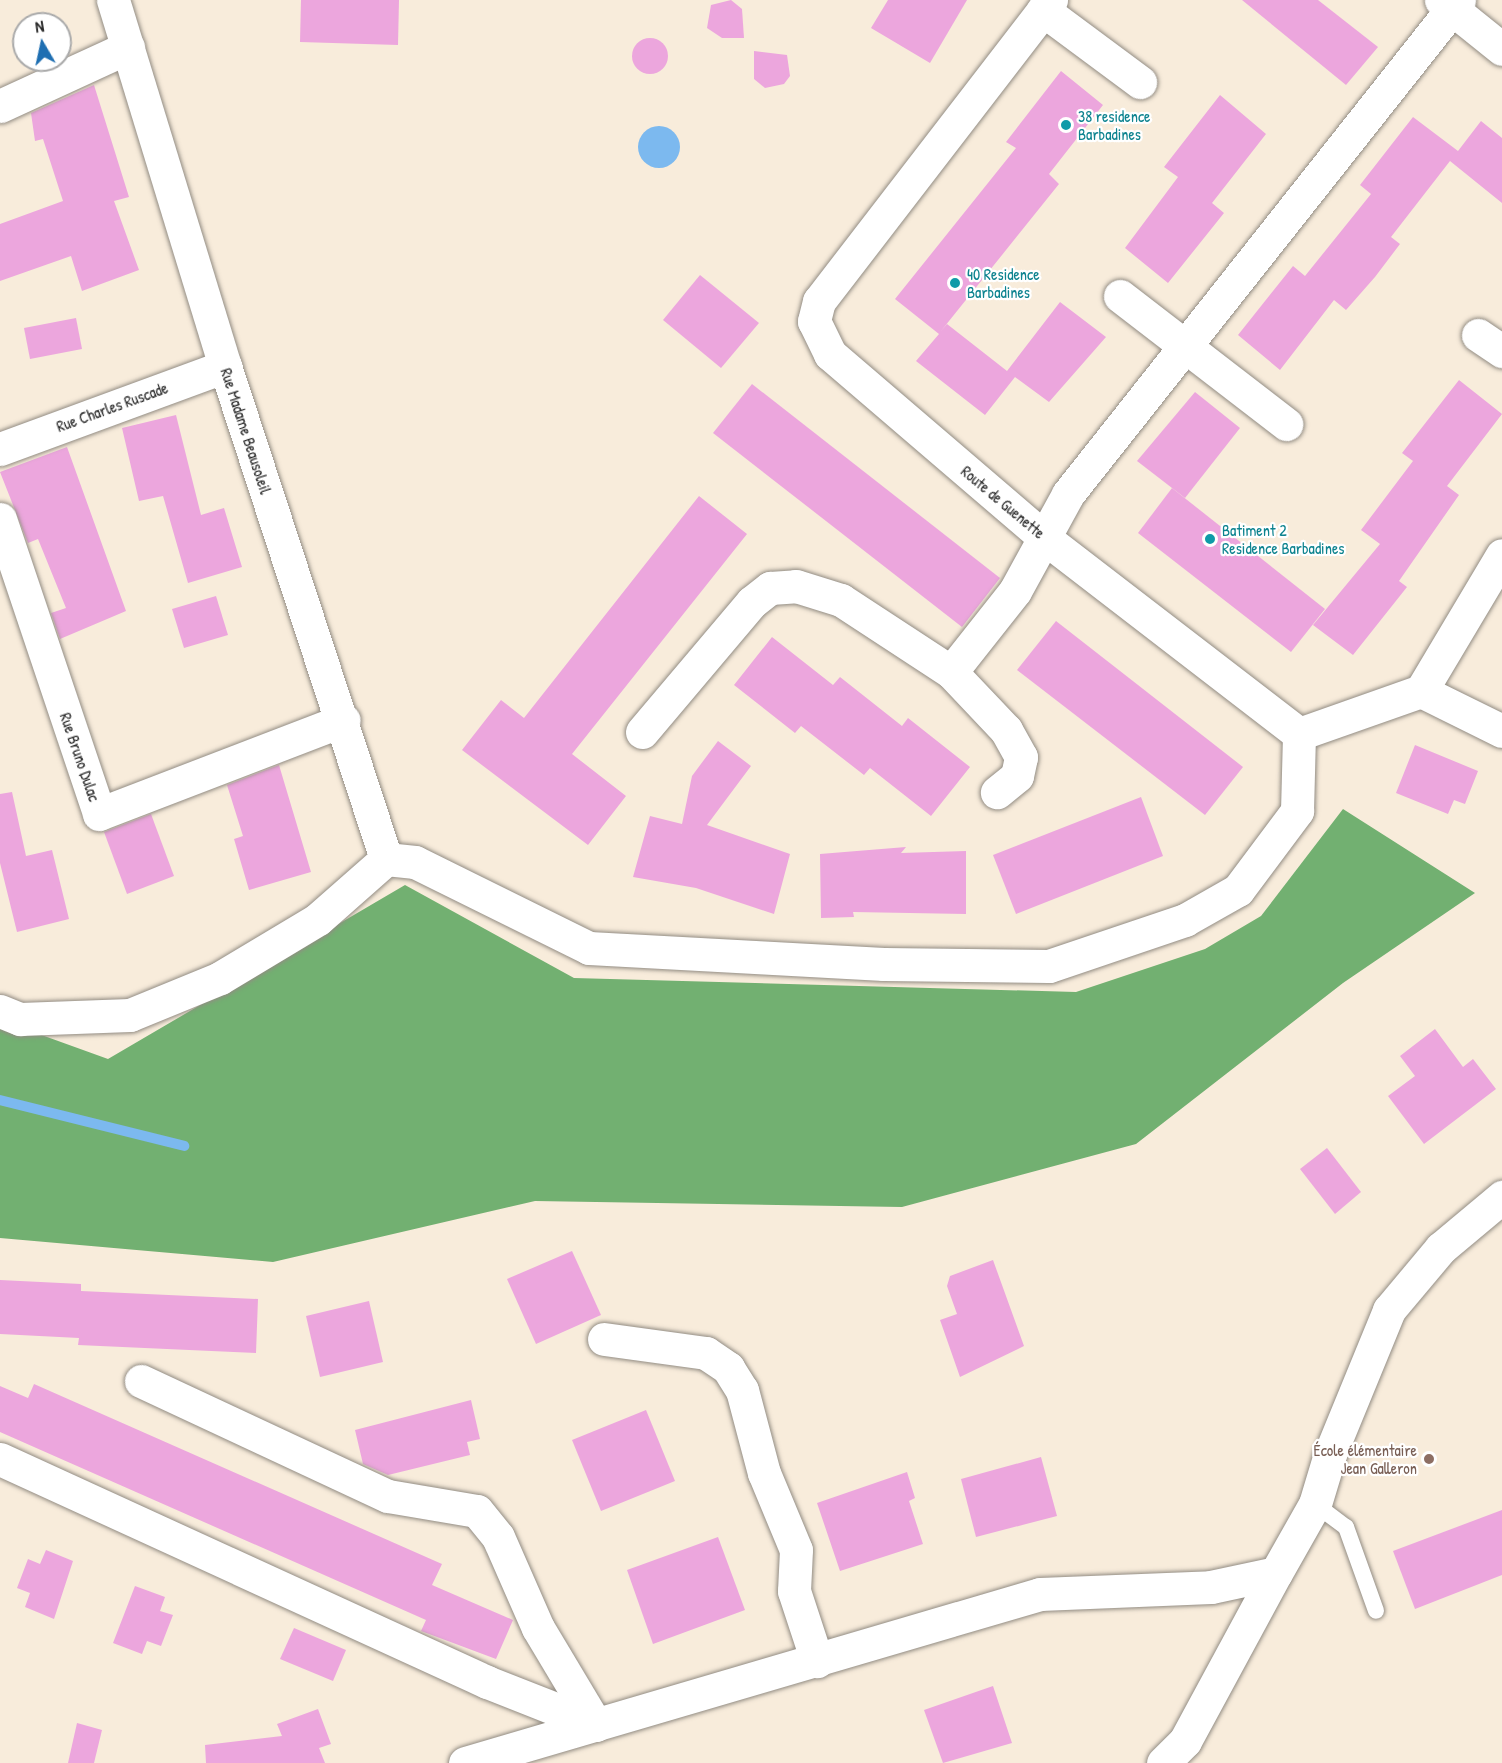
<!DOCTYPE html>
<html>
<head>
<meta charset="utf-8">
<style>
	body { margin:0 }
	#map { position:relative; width:1502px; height:1763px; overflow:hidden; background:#f8ecdb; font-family:"Patrick Hand",sans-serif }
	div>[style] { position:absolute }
	.forest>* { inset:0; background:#72b071 }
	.water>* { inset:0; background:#7cb9ef }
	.round { border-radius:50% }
	.stream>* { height:10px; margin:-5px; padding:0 5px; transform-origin:5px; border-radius:5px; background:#7cb9ef }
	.building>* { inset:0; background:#eca6dd }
	.roads { filter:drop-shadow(0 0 2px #928c83) drop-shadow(0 0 2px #928c83) }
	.lane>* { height:16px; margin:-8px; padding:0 8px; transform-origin:8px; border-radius:8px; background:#fff }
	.street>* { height:33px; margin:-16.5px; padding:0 16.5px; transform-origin:16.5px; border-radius:16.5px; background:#fff }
	.dots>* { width:16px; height:16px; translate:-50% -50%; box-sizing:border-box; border:3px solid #fff; border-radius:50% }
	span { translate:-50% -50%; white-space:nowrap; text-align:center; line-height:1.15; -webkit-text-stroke:4.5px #fff; paint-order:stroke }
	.culture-label { font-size:16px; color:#0d838f }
	.left { translate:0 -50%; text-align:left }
	.street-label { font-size:16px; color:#2b2b2b }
	.education-label { font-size:16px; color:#785e54 }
	.right { translate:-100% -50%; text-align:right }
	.north { position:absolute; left:12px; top:12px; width:60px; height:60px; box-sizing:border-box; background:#fff; border:2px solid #aaa; border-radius:50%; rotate:351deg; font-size:16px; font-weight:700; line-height:24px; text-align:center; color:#2b2b2b }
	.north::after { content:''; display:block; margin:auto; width:21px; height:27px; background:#1f6fb2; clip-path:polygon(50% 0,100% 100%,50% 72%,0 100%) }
</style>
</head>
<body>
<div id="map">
	<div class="forest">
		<div style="clip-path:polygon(1343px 809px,1475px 893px,1343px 983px,1136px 1144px,902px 1207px,535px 1201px,273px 1262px,0 1238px,0 1020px,108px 1059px,405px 885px,574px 978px,1076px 992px,1205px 949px,1261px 916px)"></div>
	</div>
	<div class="water">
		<div class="round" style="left:638px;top:126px;width:42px;height:42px"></div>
	</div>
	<div class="stream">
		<div style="left:0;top:1100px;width:190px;rotate:14deg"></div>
	</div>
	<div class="building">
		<div style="clip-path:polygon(301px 0,399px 0,398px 45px,300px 42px)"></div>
		<div style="clip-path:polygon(731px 0,742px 9px,744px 38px,722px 38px,707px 28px,711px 5px)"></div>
		<div style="clip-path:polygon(888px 0,967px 0,930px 63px,871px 28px)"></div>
		<div style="clip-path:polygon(1242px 0,1318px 0,1378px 47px,1346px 85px)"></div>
		<div class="round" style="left:632px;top:38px;width:36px;height:36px"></div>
		<div style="clip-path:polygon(754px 51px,787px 55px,790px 76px,784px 84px,765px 88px,754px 79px)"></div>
		<div style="clip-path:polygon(1061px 71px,1103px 105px,1049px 174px,1059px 184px,941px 331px,947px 324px,1007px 371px,1060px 302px,1106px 337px,1049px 402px,1011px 374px,1015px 377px,985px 415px,916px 361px,939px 334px,895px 299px,1016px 148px,1006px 142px)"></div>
		<div style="clip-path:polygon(94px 85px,129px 197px,114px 201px,139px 270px,82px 291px,71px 256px,0 281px,0 224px,63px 201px,43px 139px,35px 141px,31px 113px)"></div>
		<div style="clip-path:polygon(1220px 95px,1266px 134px,1212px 203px,1224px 213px,1168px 283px,1125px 248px,1178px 177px,1164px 167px)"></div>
		<div style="clip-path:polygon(1413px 117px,1458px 151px,1481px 121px,1502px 138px,1502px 203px,1450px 161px,1391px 237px,1400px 244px,1375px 277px,1346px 310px,1334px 300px,1280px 370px,1238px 335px,1293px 266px,1305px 276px,1371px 194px,1360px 185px)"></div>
		<div style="clip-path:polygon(700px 275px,759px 323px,721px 368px,663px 320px)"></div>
		<div style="clip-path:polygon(76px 318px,82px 349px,30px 359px,24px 328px)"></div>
		<div style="clip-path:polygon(1459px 380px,1502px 414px,1447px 486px,1459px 495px,1399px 581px,1407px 587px,1353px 655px,1313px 625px,1380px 544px,1361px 530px,1413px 461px,1402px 453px)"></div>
		<div style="clip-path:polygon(752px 384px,1000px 578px,962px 627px,713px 433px)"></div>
		<div style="clip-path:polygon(1195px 392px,1240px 428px,1185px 498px,1137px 461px)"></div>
		<div style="clip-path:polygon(176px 415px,201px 515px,224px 508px,242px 567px,188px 583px,163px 496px,139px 501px,122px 428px)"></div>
		<div style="clip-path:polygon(67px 447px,126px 611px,60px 639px,51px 613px,66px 608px,38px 539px,28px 543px,0 472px)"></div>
		<div style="clip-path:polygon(1172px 488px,1325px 609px,1291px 652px,1138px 533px)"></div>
		<div style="clip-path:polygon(699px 496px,747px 534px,572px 754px,626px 796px,588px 845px,462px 750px,501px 700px,524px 718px)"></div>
		<div style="clip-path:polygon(216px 596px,228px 635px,184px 648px,172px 609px)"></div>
		<div style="clip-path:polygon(1056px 621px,1243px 767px,1205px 815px,1017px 670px)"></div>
		<div style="clip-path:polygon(772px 637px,833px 685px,840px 677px,902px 726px,908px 718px,970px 767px,931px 816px,870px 768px,864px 775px,801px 726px,795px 733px,734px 685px)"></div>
		<div style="clip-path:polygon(718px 741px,751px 766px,707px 825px,790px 854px,774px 914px,696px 888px,633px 877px,650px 816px,682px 824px,692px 776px)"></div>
		<div style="clip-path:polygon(1415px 745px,1478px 771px,1465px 804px,1454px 800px,1448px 814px,1396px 793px)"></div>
		<div style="clip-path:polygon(279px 765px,311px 872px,249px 890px,234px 839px,243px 836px,227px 785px)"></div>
		<div style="clip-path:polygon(12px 792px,26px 856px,52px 850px,69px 919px,17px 932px,0 863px,0 794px)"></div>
		<div style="clip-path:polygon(1141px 797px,1163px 856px,1016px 914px,993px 855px)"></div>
		<div style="clip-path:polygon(151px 814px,174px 876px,127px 894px,104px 832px)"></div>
		<div style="clip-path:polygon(906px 847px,901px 853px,966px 851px,966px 914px,853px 912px,854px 917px,821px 918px,820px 854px)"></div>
		<div style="clip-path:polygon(1435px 1029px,1463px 1067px,1473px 1059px,1496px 1089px,1424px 1144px,1388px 1096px,1415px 1076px,1400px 1056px)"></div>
		<div style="clip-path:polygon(1327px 1148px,1361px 1192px,1335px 1214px,1300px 1169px)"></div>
		<div style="clip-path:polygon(572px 1251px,601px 1315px,536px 1344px,507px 1279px)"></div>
		<div style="clip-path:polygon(993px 1260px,1024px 1346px,960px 1377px,940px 1320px,957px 1314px,947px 1286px,950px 1276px)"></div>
		<div style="clip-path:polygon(0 1280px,81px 1284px,81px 1291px,258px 1299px,256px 1353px,78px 1345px,79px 1338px,0 1334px)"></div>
		<div style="clip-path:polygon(369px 1301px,383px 1362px,320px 1377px,306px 1316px)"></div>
		<div style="clip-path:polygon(34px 1384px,442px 1564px,432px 1585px,513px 1620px,496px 1659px,421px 1631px,426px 1620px,0 1432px,0 1386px,28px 1398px)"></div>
		<div style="clip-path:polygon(471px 1400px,480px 1439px,467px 1442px,470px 1455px,388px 1475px,363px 1464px,355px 1430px)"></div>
		<div style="clip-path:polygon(646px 1410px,675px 1481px,601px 1511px,572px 1440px)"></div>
		<div style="clip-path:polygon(1041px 1457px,1057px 1516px,976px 1537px,961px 1479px)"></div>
		<div style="clip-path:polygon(907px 1472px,915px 1498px,909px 1501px,923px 1544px,840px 1571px,817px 1503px)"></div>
		<div style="clip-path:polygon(1502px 1510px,1502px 1575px,1415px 1609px,1393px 1551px)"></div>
		<div style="clip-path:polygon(718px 1537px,745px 1610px,653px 1644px,627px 1570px)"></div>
		<div style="clip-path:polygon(46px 1550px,73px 1561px,54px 1619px,25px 1607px,30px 1593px,17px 1588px,28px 1559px,40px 1564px)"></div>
		<div style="clip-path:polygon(135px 1586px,165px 1597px,160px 1611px,173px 1615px,161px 1646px,147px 1641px,142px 1654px,113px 1643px)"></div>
		<div style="clip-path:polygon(294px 1628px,346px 1650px,333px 1681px,280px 1659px)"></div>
		<div style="clip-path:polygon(993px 1686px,1012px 1743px,943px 1763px,924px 1710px)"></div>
		<div style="clip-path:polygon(318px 1709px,331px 1744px,319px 1748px,325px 1763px,206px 1763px,205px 1745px,282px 1736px,277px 1724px)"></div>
		<div style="clip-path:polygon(77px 1723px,102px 1730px,94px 1763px,68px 1763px)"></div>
	</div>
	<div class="roads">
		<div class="lane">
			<div style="left:1315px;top:1504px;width:39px;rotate:37deg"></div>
			<div style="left:1346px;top:1527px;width:89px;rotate:70.3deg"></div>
		</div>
		<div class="street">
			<div style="left:113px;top:0;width:383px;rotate:73deg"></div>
			<div style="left:225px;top:366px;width:519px;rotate:71.91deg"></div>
			<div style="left:1051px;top:0;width:380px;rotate:127.6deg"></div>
			<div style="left:819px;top:301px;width:21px;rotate:104deg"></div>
			<div style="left:814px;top:321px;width:37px;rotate:64deg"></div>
			<div style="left:830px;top:354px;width:279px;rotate:40.6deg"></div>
			<div style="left:1042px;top:536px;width:324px;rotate:37.6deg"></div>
			<div style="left:1299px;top:734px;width:129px;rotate:-19.4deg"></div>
			<div style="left:1421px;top:691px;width:158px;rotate:-59.2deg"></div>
			<div style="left:1441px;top:0;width:78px;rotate:38.8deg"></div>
			<div style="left:1043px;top:10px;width:121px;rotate:36.6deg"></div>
			<div style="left:0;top:106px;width:141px;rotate:-24.7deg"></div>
			<div style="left:1120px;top:296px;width:210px;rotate:37.6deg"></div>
			<div style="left:1478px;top:335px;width:29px;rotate:34deg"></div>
			<div style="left:0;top:449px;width:240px;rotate:-20.2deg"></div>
			<div style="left:0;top:519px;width:311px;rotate:71.4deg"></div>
			<div style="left:99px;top:814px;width:262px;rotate:-21deg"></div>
			<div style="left:951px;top:672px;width:103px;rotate:-51.7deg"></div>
			<div style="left:1015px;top:591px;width:111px;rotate:-61.3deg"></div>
			<div style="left:1068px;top:494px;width:630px;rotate:-51.64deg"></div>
			<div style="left:1421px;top:691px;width:90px;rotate:26.3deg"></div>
			<div style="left:642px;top:732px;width:170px;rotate:-49.8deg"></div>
			<div style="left:752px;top:602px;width:23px;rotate:-38deg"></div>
			<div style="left:770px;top:588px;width:26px;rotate:-4deg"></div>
			<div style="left:796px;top:586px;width:47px;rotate:17.3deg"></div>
			<div style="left:841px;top:600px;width:131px;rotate:33.2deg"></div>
			<div style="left:951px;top:672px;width:80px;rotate:46.5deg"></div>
			<div style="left:1006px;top:730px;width:31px;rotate:61deg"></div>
			<div style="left:1021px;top:757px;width:19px;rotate:102deg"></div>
			<div style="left:1017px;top:776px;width:26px;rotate:141deg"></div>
			<div style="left:0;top:1011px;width:22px;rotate:22deg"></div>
			<div style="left:20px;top:1019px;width:110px;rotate:-2.1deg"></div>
			<div style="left:130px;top:1015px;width:97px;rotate:-22.3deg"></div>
			<div style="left:220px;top:978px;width:114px;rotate:-31deg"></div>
			<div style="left:318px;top:919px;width:91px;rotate:-41.4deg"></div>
			<div style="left:386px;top:859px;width:29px;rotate:6deg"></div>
			<div style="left:415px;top:862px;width:194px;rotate:26.3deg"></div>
			<div style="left:589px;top:948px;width:295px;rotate:3.1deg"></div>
			<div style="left:884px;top:964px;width:165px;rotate:0.7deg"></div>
			<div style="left:1049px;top:966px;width:144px;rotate:-18.7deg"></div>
			<div style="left:1185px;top:920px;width:61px;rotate:-29.5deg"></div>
			<div style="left:1238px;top:890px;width:99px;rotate:-53.2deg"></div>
			<div style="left:1297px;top:811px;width:77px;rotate:-88.5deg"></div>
			<div style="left:604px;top:1339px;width:103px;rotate:7.8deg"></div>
			<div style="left:706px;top:1353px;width:27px;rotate:34deg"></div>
			<div style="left:728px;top:1368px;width:26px;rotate:58deg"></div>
			<div style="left:742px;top:1390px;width:86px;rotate:75.2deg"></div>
			<div style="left:764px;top:1473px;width:83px;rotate:67.4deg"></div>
			<div style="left:796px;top:1550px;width:41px;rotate:92.8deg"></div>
			<div style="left:794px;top:1591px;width:74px;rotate:71.8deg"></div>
			<div style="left:141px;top:1381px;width:272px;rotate:25deg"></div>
			<div style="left:388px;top:1496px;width:90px;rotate:9.6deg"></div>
			<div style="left:477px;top:1511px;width:33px;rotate:51deg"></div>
			<div style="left:498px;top:1537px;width:99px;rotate:66.3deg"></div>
			<div style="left:538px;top:1628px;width:113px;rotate:59.1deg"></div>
			<div style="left:0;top:1459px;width:536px;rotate:24.6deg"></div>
			<div style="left:487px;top:1682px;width:117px;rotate:21.5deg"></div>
			<div style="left:465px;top:1763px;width:599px;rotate:-16.38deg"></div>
			<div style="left:1040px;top:1594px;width:171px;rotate:-2.3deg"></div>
			<div style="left:1211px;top:1587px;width:66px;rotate:-12.2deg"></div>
			<div style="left:1276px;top:1573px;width:79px;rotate:-60.5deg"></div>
			<div style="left:1315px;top:1504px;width:52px;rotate:-73.3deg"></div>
			<div style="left:1330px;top:1454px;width:156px;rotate:-67.7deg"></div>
			<div style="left:1389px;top:1310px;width:81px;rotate:-50deg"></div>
			<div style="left:1441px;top:1248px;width:80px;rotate:-39.9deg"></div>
			<div style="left:1163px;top:1763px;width:31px;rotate:-45deg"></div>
			<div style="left:1185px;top:1741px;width:191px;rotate:-61.6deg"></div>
		</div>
	</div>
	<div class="dots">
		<div style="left:1066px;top:125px;background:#0f9aa8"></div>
		<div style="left:955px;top:283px;background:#0f9aa8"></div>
		<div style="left:1210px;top:539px;background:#0f9aa8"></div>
		<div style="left:1429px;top:1459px;background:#8d6e63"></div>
	</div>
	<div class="culture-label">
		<span class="left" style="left:1078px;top:125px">38 residence<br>Barbadines</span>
		<span class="left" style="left:967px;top:283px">40 Residence<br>Barbadines</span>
		<span class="left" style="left:1222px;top:539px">Batiment 2<br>Residence Barbadines</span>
	</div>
	<div class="street-label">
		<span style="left:112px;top:407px;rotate:-20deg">Rue Charles Ruscade</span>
		<span style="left:246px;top:431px;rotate:72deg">Rue Madame Beausoleil</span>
		<span style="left:1003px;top:502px;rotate:40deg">Route de Guenette</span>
		<span style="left:80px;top:757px;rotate:71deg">Rue Bruno Dulac</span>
	</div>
	<div class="education-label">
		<span class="right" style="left:1417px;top:1459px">École élémentaire<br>Jean Galleron</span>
	</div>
	<div class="north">N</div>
</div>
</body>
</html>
